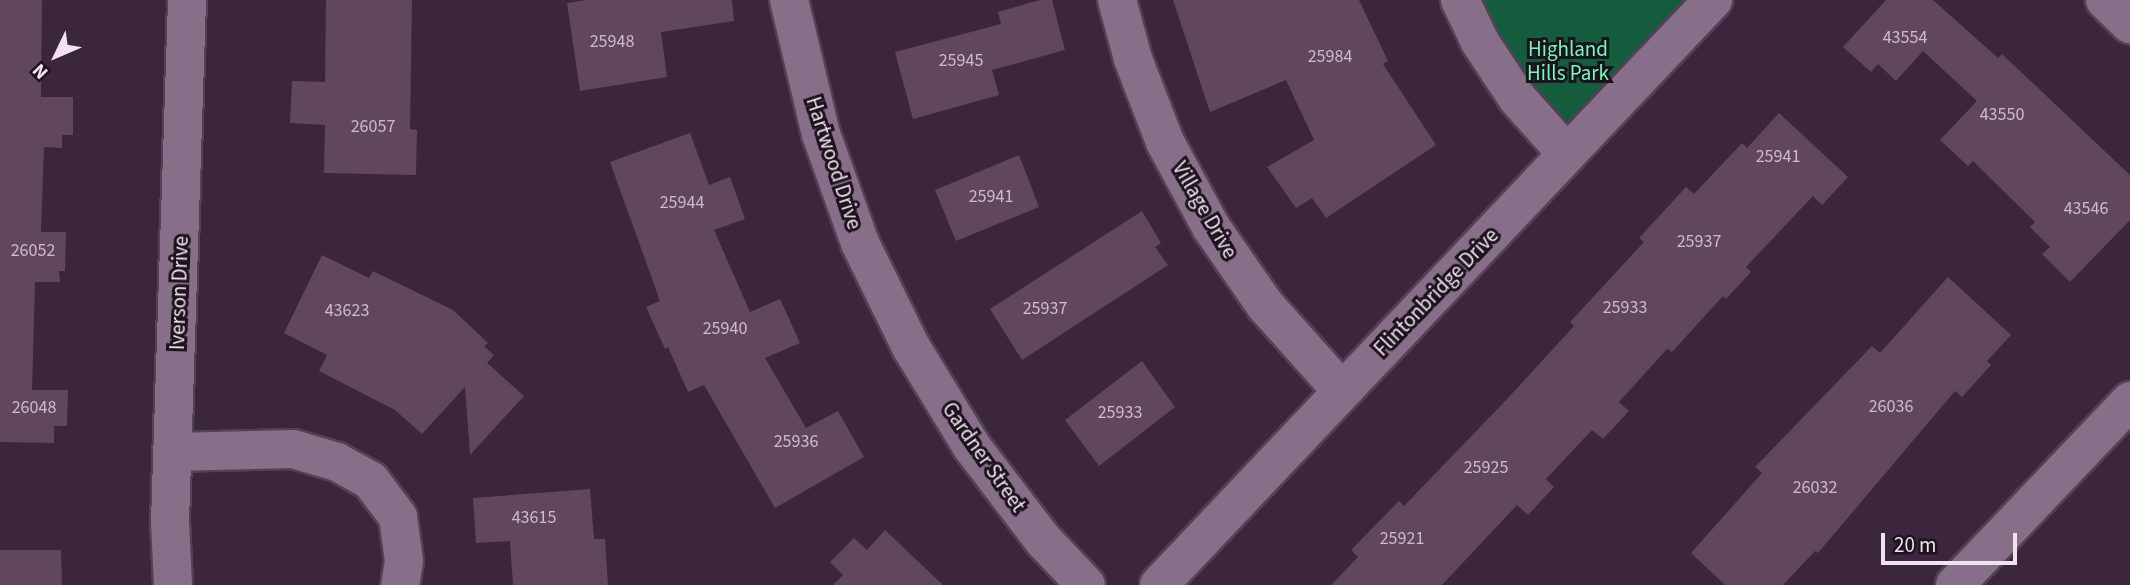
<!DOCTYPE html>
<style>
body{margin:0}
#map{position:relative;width:2130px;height:585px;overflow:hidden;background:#3b263d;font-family:"Source Sans 3",sans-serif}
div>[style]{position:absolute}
.green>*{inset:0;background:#135c3e}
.building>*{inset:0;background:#61475d}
.roads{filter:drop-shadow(2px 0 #534154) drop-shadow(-2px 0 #534154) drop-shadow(0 2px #534154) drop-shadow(0 -2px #534154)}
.minor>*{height:38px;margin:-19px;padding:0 19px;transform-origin:19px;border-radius:19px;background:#876f89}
span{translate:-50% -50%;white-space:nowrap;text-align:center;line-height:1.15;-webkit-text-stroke:6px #1d131d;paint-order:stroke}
.number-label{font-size:18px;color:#cbc}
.number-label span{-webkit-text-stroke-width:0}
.park-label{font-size:21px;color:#72fbbc}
.street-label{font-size:21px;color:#f0e2f1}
.north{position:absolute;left:21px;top:21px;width:70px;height:70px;-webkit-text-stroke:5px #1d131d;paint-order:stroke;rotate:226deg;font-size:19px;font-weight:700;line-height:28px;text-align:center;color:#f0e2f1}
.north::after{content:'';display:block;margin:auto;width:24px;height:32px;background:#f0e2f1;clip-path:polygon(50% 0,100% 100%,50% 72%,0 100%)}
.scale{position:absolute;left:1881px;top:533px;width:136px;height:32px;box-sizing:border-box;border:4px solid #f0e2f1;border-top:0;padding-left:9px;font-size:21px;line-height:24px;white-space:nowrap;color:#f0e2f1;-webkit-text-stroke:5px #1d131d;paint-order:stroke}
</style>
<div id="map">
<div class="green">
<i style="clip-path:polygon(1462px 0,1711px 0,1567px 152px)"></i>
</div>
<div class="building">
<i style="clip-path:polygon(0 0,42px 0,41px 97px,73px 97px,73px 135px,62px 135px,62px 148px,44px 147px,41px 232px,66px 232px,65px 271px,59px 271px,60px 282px,35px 282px,32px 390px,68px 390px,67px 426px,54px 426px,54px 443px,0 442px)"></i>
<i style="clip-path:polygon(326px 0,412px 0,410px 129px,417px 130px,416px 175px,324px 173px,325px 125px,290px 123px,292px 81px,325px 82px)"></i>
<i style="clip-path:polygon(587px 0,732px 0,734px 21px,661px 32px,667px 77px,580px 91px,567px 3px)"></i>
<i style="clip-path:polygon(1040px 0,1052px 0,1065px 50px,992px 70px,999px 95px,913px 119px,895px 52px,1001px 24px,998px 12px)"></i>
<i style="clip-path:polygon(1173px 0,1359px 0,1388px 61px,1383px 64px,1436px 145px,1326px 218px,1312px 198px,1296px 208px,1267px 167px,1314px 140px,1286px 80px,1210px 112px)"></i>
<i style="clip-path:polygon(1886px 0,1933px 0,1998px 58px,2002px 54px,2130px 175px,2130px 220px,2070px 282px,2042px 254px,2050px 247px,2030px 227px,2035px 222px,1973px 161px,1968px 166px,1940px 140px,1977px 101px,1923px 51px,1896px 81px,1878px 64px,1871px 72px,1843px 47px)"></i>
<i style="clip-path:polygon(1779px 113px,1848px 177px,1822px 205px,1813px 196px,1746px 267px,1751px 272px,1726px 299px,1723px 296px,1672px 352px,1667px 349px,1619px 402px,1629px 411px,1603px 439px,1592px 430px,1546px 479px,1554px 487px,1528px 515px,1517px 505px,1442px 585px,1331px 585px,1358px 557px,1351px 550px,1399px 501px,1404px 506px,1509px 397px,1574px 326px,1570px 322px,1644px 242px,1639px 238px,1686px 187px,1694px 194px,1742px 143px,1747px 148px)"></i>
<i style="clip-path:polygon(690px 133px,709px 185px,730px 177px,745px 219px,714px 230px,750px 312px,780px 299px,800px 343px,765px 358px,806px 428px,838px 411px,864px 457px,775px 508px,704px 385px,688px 392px,668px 347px,665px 349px,646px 307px,660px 301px,610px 162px)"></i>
<i style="clip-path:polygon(1019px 155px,1039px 207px,956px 241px,935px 190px)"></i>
<i style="clip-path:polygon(1142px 211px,1161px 243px,1155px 247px,1168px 265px,1022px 360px,990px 309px)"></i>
<i style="clip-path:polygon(322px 255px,369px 278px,373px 271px,453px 310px,488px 343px,484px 346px,494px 355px,487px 363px,524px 396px,470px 455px,465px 387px,422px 434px,395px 410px,319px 371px,327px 355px,284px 333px)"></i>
<i style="clip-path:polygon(1948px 277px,2011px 335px,1987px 361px,1991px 365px,1962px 397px,1955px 391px,1818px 553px,1815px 551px,1783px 585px,1725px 585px,1691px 553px,1762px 473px,1755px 467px,1872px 346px,1880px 353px)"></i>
<i style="clip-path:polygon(1142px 361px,1175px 407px,1099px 466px,1065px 420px)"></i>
<i style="clip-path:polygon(590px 489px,594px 539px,605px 539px,608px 585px,513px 585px,510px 541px,476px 543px,473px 498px)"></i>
<i style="clip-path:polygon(885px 530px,943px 585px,833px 585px,843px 575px,830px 562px,854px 538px,867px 550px)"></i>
<i style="clip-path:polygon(0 550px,61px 550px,62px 585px,0 585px)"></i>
</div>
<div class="roads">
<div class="minor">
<i style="left:789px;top:0;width:138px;rotate:76.6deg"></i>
<i style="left:821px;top:134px;width:116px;rotate:70.3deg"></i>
<i style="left:860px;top:243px;width:116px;rotate:63.9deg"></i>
<i style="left:911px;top:347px;width:117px;rotate:58.6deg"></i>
<i style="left:972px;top:447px;width:117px;rotate:52.6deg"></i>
<i style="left:1043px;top:540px;width:62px;rotate:46.3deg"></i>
<i style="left:1117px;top:0;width:61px;rotate:74.8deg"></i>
<i style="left:1133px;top:59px;width:89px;rotate:68.9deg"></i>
<i style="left:1165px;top:142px;width:97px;rotate:61.6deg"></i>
<i style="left:1211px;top:227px;width:95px;rotate:55.3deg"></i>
<i style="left:1265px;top:305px;width:115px;rotate:48.2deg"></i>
<i style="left:1460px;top:0;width:47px;rotate:64.5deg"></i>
<i style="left:1480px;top:42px;width:67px;rotate:56.5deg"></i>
<i style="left:1517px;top:98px;width:75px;rotate:48.2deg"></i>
<i style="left:2105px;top:0;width:35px;rotate:44deg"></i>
<i style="left:174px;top:452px;width:119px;rotate:-1.4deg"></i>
<i style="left:293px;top:449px;width:46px;rotate:16.5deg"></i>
<i style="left:337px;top:462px;width:39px;rotate:29deg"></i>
<i style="left:371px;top:481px;width:45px;rotate:53.1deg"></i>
<i style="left:398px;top:517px;width:44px;rotate:82.2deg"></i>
<i style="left:404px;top:561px;width:24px;rotate:99deg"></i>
<i style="left:173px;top:585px;width:63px;rotate:-92.7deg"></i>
<i style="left:170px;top:522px;width:522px;rotate:-88.13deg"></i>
<i style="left:1159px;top:585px;width:806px;rotate:-46.56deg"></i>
<i style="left:1955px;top:585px;width:254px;rotate:-46.4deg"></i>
</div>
</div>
<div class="number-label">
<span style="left:1905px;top:38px">43554</span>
<span style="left:612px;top:42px">25948</span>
<span style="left:1330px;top:57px">25984</span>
<span style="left:961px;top:61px">25945</span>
<span style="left:2002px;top:115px">43550</span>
<span style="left:373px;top:127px">26057</span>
<span style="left:1778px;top:157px">25941</span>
<span style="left:991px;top:197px">25941</span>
<span style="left:682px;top:203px">25944</span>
<span style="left:2086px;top:209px">43546</span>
<span style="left:1699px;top:242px">25937</span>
<span style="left:33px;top:251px">26052</span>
<span style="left:1625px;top:308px">25933</span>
<span style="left:1045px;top:309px">25937</span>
<span style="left:347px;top:311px">43623</span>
<span style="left:725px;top:329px">25940</span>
<span style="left:1891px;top:407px">26036</span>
<span style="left:34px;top:408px">26048</span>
<span style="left:1120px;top:413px">25933</span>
<span style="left:796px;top:442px">25936</span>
<span style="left:1486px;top:468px">25925</span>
<span style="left:1815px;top:488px">26032</span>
<span style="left:534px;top:518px">43615</span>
<span style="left:1402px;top:539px">25921</span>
</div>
<div class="park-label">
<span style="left:1568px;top:61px">Highland<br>Hills Park</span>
</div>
<div class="street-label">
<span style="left:834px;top:163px;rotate:72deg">Hartwood Drive</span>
<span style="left:1205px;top:210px;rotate:60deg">Village Drive</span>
<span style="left:1436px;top:292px;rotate:-46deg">Flintonbridge Drive</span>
<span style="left:179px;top:293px;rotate:-88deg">Iverson Drive</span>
<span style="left:984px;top:457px;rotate:55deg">Gardner Street</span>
</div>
<div class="north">N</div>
<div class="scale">20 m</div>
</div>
